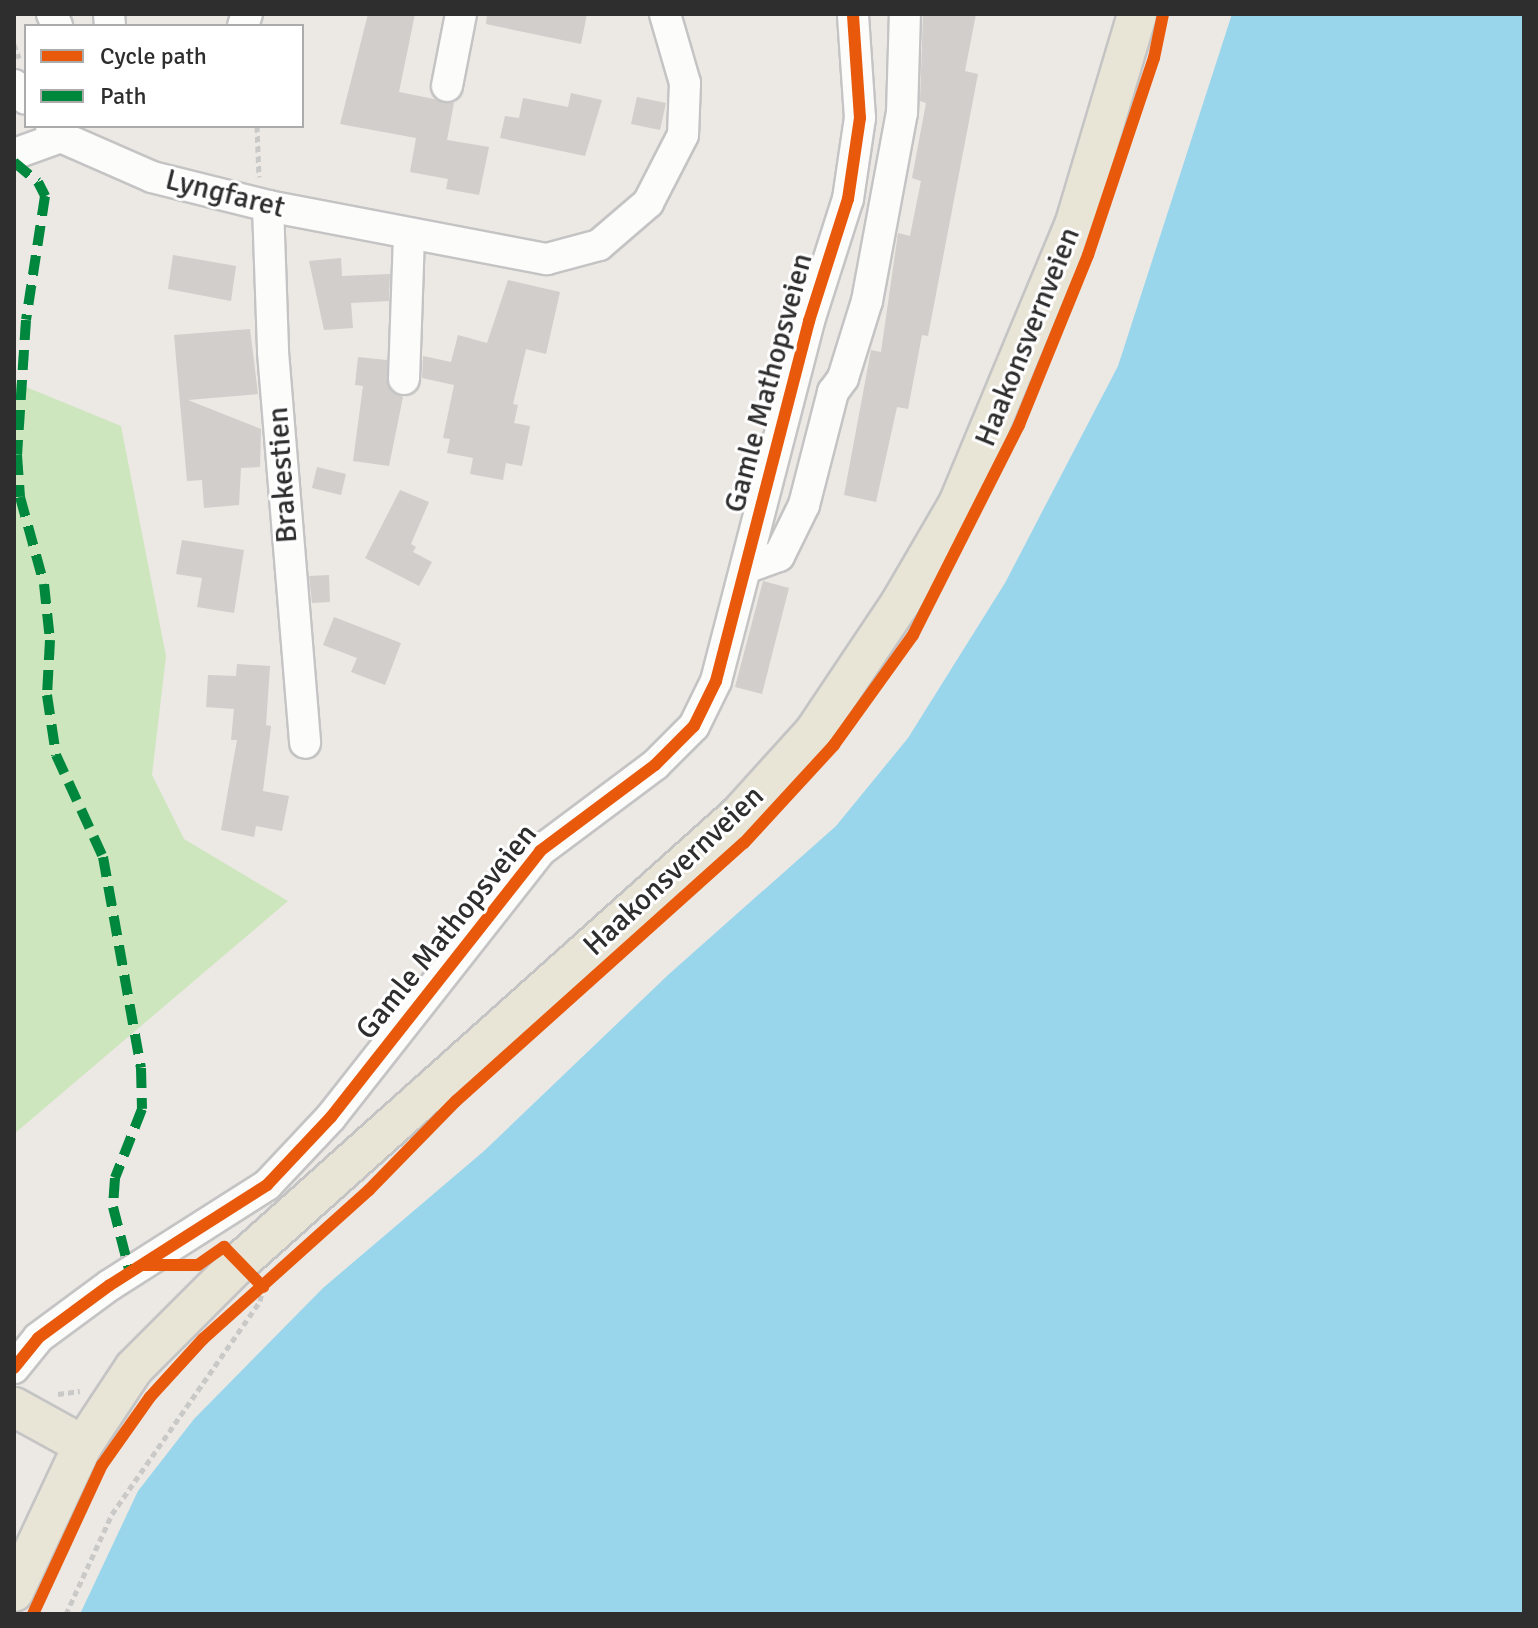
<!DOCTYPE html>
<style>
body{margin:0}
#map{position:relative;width:1538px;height:1628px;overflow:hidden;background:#ece8e4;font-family:Signika,sans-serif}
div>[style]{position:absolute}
.green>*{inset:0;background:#cee6be}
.water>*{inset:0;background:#99d6ec}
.building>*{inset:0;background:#d1cecb}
.path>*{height:5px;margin-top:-2.5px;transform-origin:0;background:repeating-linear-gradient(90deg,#c9c9c8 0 6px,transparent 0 10px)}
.roads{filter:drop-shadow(2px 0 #c5c4c5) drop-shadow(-2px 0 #c5c4c5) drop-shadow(0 2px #c5c4c5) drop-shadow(0 -2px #c5c4c5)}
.minor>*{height:30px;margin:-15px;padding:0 15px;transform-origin:15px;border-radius:15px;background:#fcfcfb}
.major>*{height:38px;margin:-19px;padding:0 19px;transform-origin:19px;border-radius:19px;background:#e8e4d6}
.quiet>*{height:10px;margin-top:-5px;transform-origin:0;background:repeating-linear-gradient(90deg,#00873e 0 20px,transparent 0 30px)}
.cycleway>*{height:12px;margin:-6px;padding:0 6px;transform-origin:6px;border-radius:6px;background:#e8590c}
span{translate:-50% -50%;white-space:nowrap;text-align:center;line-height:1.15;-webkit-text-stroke:6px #fff;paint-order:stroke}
.street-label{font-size:30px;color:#2e2e2e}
.frame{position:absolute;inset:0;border:16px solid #2e2e2e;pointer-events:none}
.legend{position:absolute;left:24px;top:24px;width:280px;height:104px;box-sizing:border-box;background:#fff;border:2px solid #ababab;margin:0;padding:10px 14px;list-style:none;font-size:24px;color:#2e2e2e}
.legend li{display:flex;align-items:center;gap:16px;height:40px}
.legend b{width:40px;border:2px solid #ababab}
</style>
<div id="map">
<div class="green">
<i style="clip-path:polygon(14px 382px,121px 426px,166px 656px,152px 775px,184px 839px,288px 901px,14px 1134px)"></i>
</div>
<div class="water">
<i style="clip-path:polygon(1232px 14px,1524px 14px,1524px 1614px,80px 1614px,138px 1491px,194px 1419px,323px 1288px,484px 1151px,668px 975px,836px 826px,908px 738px,1005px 583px,1118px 366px)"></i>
</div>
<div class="building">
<i style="clip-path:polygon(368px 14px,415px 14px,399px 92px,454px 103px,447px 140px,489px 147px,479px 195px,446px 189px,448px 179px,410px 172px,416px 138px,340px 124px)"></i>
<i style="clip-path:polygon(487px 14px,587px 14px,581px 44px,486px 24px)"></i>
<i style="clip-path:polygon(923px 14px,976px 14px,965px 71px,978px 74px,928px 336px,922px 335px,908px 409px,897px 407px,876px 502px,844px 495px,871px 350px,881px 352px,898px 233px,910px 236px,921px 181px,912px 178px,926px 103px,920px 101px)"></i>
<i style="clip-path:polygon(571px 93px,602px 100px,585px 156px,500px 138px,505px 116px,519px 118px,523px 98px,568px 107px)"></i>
<i style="clip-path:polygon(637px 97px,666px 103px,660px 130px,631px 124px)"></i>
<i style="clip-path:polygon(173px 255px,236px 266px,231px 301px,168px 289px)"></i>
<i style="clip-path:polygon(341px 258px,342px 276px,390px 274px,389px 301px,351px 303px,353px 328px,324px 330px,309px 261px)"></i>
<i style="clip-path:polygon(508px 280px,560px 292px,546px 354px,526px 349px,513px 404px,518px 405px,514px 423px,530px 426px,522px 466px,506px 463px,503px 480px,470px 474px,473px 458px,447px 453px,450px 439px,443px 438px,454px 385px,422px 378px,423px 356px,451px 362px,458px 335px,487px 343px)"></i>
<i style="clip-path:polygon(250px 329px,258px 394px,188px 400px,261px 429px,260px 467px,241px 468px,239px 505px,204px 508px,202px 480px,187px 481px,174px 335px)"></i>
<i style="clip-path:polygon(358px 357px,387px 360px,388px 387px,403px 397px,389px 466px,353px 461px,363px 386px,355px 385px)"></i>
<i style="clip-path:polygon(317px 467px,346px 474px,341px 495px,312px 488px)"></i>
<i style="clip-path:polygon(400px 490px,429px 502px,411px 544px,416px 547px,413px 552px,432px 562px,419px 586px,365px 558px)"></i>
<i style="clip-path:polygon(182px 540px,244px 550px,234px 613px,197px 607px,202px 578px,176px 574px)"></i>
<i style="clip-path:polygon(329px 575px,330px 602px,312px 603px,309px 576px)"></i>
<i style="clip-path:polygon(763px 581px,789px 588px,762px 694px,735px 687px)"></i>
<i style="clip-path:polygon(334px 617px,401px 643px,385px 685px,351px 672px,357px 658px,323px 645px)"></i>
<i style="clip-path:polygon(237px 664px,270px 666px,266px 725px,271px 726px,263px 791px,289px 796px,282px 831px,256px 826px,254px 837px,221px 830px,237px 740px,231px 740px,234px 709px,206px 707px,208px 675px,236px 676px)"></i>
</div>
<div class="path">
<i style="left:14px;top:44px;width:15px;rotate:70deg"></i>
<i style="left:257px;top:126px;width:51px;rotate:87.8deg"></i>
<i style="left:58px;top:1394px;width:22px;rotate:-8deg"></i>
<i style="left:66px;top:1614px;width:110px;rotate:-65.3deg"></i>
<i style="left:112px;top:1514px;width:259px;rotate:-55.2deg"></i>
<i style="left:260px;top:1301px;width:14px;rotate:-78deg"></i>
</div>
<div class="roads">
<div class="minor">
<i style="left:52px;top:14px;width:13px;rotate:67deg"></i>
<i style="left:109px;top:14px;width:12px;rotate:85deg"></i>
<i style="left:243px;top:26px;width:13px;rotate:-72deg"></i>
<i style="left:14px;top:85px;width:18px;rotate:49deg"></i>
<i style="left:447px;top:86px;width:73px;rotate:-79deg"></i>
<i style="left:51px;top:126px;width:15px;rotate:48deg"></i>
<i style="left:61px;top:137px;width:99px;rotate:23.7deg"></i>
<i style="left:152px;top:177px;width:120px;rotate:14deg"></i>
<i style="left:268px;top:206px;width:284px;rotate:10.8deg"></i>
<i style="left:547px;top:259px;width:54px;rotate:-15.1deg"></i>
<i style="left:599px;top:245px;width:65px;rotate:-40.6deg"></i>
<i style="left:648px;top:203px;width:76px;rotate:-62.8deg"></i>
<i style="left:683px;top:135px;width:52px;rotate:-87.8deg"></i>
<i style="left:685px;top:83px;width:72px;rotate:-106.2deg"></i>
<i style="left:14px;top:154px;width:50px;rotate:-19.9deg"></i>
<i style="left:268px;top:206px;width:146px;rotate:88deg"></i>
<i style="left:273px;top:352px;width:392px;rotate:85.3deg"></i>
<i style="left:404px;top:379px;width:145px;rotate:-88deg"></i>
<i style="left:746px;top:568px;width:35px;rotate:-20deg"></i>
<i style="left:779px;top:556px;width:57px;rotate:-63.9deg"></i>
<i style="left:804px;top:505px;width:117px;rotate:-75.6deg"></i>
<i style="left:833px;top:392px;width:17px;rotate:-54deg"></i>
<i style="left:843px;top:378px;width:81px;rotate:-72.7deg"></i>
<i style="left:867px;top:301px;width:191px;rotate:-79.5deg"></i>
<i style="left:902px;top:113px;width:99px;rotate:-88.3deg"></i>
<i style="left:14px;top:1368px;width:38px;rotate:-51deg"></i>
<i style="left:38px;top:1338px;width:89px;rotate:-36.4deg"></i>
<i style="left:110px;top:1285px;width:186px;rotate:-32.5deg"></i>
<i style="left:267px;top:1185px;width:93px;rotate:-46.7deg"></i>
<i style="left:331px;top:1117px;width:338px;rotate:-51.8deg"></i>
<i style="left:540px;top:851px;width:144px;rotate:-36.8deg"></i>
<i style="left:655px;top:765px;width:55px;rotate:-45deg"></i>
<i style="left:694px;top:726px;width:50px;rotate:-63.9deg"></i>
<i style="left:716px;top:681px;width:372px;rotate:-75.5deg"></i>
<i style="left:809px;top:321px;width:128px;rotate:-72.3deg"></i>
<i style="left:848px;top:199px;width:82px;rotate:-81.6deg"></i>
<i style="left:860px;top:118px;width:104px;rotate:-93.9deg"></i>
</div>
<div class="major">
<i style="left:14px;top:1407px;width:79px;rotate:28.8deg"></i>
<i style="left:14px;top:1592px;width:162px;rotate:-64.9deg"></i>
<i style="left:83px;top:1445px;width:92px;rotate:-56.5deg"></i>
<i style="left:134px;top:1368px;width:150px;rotate:-45deg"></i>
<i style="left:240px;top:1262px;width:671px;rotate:-41.86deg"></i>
<i style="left:740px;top:814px;width:110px;rotate:-47.9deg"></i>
<i style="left:814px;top:732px;width:156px;rotate:-56.2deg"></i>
<i style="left:901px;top:602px;width:113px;rotate:-59.8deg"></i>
<i style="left:958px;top:504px;width:301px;rotate:-67.4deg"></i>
<i style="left:1074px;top:226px;width:221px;rotate:-73.4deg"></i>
</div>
</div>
<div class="quiet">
<i style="left:14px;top:162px;width:31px;rotate:40deg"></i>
<i style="left:38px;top:182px;width:16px;rotate:63deg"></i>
<i style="left:45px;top:196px;width:125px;rotate:98.7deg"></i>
<i style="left:26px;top:320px;width:135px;rotate:93.8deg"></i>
<i style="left:17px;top:455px;width:42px;rotate:85.9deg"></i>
<i style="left:20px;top:497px;width:90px;rotate:74.6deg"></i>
<i style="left:44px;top:584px;width:56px;rotate:83.9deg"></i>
<i style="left:50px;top:640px;width:55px;rotate:93.1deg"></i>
<i style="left:47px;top:695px;width:61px;rotate:81.5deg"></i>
<i style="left:56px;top:755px;width:112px;rotate:65.3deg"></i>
<i style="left:103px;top:857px;width:214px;rotate:79.8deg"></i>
<i style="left:141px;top:1068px;width:41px;rotate:88.6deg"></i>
<i style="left:142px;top:1109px;width:74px;rotate:111.4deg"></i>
<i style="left:115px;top:1178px;width:29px;rotate:94deg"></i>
<i style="left:113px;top:1207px;width:68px;rotate:75.6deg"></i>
</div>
<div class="cycleway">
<i style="left:143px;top:1265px;width:55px"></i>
<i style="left:198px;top:1265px;width:32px;rotate:-35deg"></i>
<i style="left:224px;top:1247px;width:56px;rotate:45.7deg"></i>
<i style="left:14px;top:1368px;width:38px;rotate:-51deg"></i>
<i style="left:38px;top:1338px;width:89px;rotate:-36.4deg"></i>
<i style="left:110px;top:1285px;width:186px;rotate:-32.5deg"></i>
<i style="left:267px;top:1185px;width:93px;rotate:-46.7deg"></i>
<i style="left:331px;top:1117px;width:338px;rotate:-51.8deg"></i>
<i style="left:540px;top:851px;width:144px;rotate:-36.8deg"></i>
<i style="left:655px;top:765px;width:55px;rotate:-45deg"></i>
<i style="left:694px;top:726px;width:50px;rotate:-63.9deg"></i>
<i style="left:716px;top:681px;width:372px;rotate:-75.5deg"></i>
<i style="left:809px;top:321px;width:128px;rotate:-72.3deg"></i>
<i style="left:848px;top:199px;width:82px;rotate:-81.6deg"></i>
<i style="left:860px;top:118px;width:104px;rotate:-93.9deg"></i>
<i style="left:33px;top:1614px;width:164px;rotate:-65.2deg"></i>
<i style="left:102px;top:1465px;width:83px;rotate:-54.8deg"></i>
<i style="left:150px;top:1397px;width:79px;rotate:-47.6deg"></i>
<i style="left:203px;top:1339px;width:223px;rotate:-41.9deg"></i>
<i style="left:369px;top:1190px;width:124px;rotate:-45.7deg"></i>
<i style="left:456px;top:1101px;width:387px;rotate:-41.9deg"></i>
<i style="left:744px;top:843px;width:133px;rotate:-47.4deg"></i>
<i style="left:834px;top:745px;width:135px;rotate:-54.3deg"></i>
<i style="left:913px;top:635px;width:235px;rotate:-63.2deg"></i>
<i style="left:1019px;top:425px;width:183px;rotate:-67.9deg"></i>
<i style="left:1088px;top:255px;width:208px;rotate:-71.5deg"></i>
<i style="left:1154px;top:58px;width:45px;rotate:-78.4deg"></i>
</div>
<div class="street-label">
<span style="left:225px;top:194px;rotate:14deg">Lyngfaret</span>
<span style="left:1028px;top:337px;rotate:-68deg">Haakonsvernveien</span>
<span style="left:769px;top:383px;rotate:-75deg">Gamle Mathopsveien</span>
<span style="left:283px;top:475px;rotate:-94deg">Brakestien</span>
<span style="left:674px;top:871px;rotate:-43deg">Haakonsvernveien</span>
<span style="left:447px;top:932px;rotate:-51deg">Gamle Mathopsveien</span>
</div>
<div class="frame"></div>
<ul class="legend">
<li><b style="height:10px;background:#e8590c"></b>Cycle path</li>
<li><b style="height:10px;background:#00873e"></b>Path</li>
</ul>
</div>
